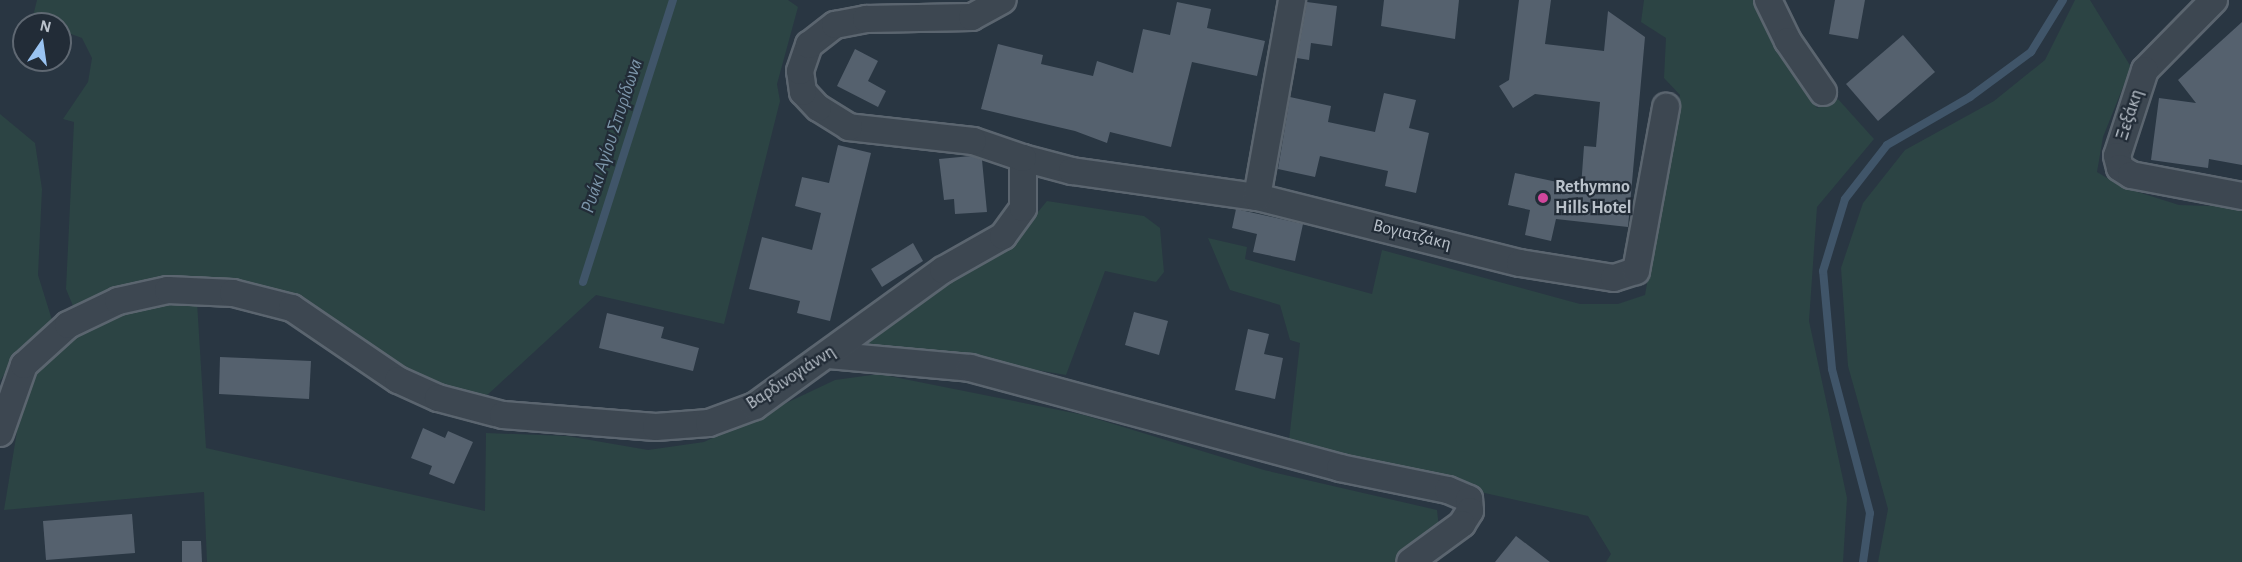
<!DOCTYPE html>
<meta charset="utf-8">
<style>
body{margin:0}
#map{position:relative;width:2242px;height:562px;overflow:hidden;background:#293642;font-family:"Alegreya Sans",sans-serif}
div>[style]{position:absolute}
.green>*{inset:0;background:#2c4444}
.stream>*{height:8px;margin:-4px;padding:0 4px;transform-origin:4px;border-radius:4px;background:#405569}
.building>*{inset:0;background:#55616e}
.roads{filter:drop-shadow(2px 0 #5b656f) drop-shadow(-2px 0 #5b656f) drop-shadow(0 2px #5b656f) drop-shadow(0 -2px #5b656f)}
.minor>*{height:26px;margin:-13px;padding:0 13px;transform-origin:13px;border-radius:13px;background:#3d4751}
.dots>*{width:16px;height:16px;translate:-50% -50%;box-sizing:border-box;border:3px solid #222c37;border-radius:50%}
span{translate:-50% -50%;white-space:nowrap;text-align:center;line-height:1.15;-webkit-text-stroke:4.5px #222c37;paint-order:stroke}
.street-label{font-size:18px;color:#bac2cb}
.poi-label{font-size:18px;color:#bac2cb;font-weight:700}
.left{translate:0 -50%;text-align:left}
.water-label{font-size:20px;color:#7d96ab;font-style:italic}
.north{position:absolute;left:12px;top:12px;width:60px;height:60px;box-sizing:border-box;background:#222c37;border:2px solid #5f6872;border-radius:50%;rotate:13deg;font-size:16px;font-weight:700;line-height:24px;text-align:center;color:#bac2cb}
.north::after{content:'';display:block;margin:auto;width:21px;height:27px;background:#99c3f1;clip-path:polygon(50% 0,100% 100%,50% 72%,0 100%)}
</style>
<div id="map">
<div class="green">
<i style="clip-path:polygon(37px 0,788px 0,798px 7px,777px 84px,780px 101px,724px 324px,596px 295px,484px 398px,405px 375px,234px 283px,76px 313px,66px 289px,74px 122px,63px 119px,88px 82px,92px 58px,82px 38px,60px 30px,60px 24px,32px 20px)"></i>
<i style="clip-path:polygon(1644px 0,1757px 0,1771px 37px,1817px 108px,1838px 99px,1874px 139px,1817px 207px,1809px 321px,1847px 498px,1843px 562px,1606px 562px,1611px 554px,1588px 516px,1288px 449px,1300px 343px,1290px 340px,1280px 305px,1230px 290px,1208px 238px,1247px 247px,1245px 259px,1372px 294px,1382px 250px,1580px 304px,1618px 304px,1645px 295px,1680px 95px,1664px 78px,1666px 38px,1641px 22px)"></i>
<i style="clip-path:polygon(2075px 0,2090px 0,2131px 67px,2103px 137px,2097px 172px,2122px 187px,2179px 205px,2242px 207px,2242px 562px,1878px 562px,1888px 509px,1848px 366px,1841px 268px,1863px 203px,1905px 150px,1994px 101px,2045px 60px)"></i>
<i style="clip-path:polygon(0 114px,35px 143px,42px 189px,38px 275px,52px 320px,18px 353px,0 381px)"></i>
<i style="clip-path:polygon(1047px 201px,1144px 216px,1160px 228px,1164px 272px,1156px 282px,1105px 271px,1066px 375px,897px 346px,859px 345px,906px 308px,1018px 236px)"></i>
<i style="clip-path:polygon(197px 302px,206px 448px,485px 511px,486px 433px,567px 436px,648px 450px,704px 442px,835px 380px,879px 374px,1084px 415px,1264px 470px,1437px 510px,1439px 528px,1395px 562px,207px 562px,204px 492px,4px 510px,24px 389px,52px 352px,126px 307px)"></i>
</div>
<div class="stream">
<i style="left:583px;top:282px;width:296px;rotate:-72.3deg"></i>
<i style="left:1863px;top:562px;width:49px;rotate:-81.9deg"></i>
<i style="left:1870px;top:513px;width:149px;rotate:-104.8deg"></i>
<i style="left:1832px;top:369px;width:98px;rotate:-95.2deg"></i>
<i style="left:1823px;top:271px;width:75px;rotate:-73deg"></i>
<i style="left:1845px;top:199px;width:68px;rotate:-52.1deg"></i>
<i style="left:1887px;top:145px;width:96px;rotate:-30deg"></i>
<i style="left:1970px;top:97px;width:76px;rotate:-36.4deg"></i>
<i style="left:2031px;top:52px;width:61px;rotate:-58.4deg"></i>
</div>
<div class="building">
<i style="clip-path:polygon(1384px 0,1459px 0,1455px 39px,1381px 26px)"></i>
<i style="clip-path:polygon(1519px 0,1551px 0,1545px 44px,1604px 51px,1608px 11px,1645px 37px,1628px 227px,1556px 219px,1551px 241px,1525px 235px,1530px 210px,1508px 205px,1515px 173px,1581px 187px,1584px 146px,1596px 147px,1600px 102px,1535px 94px,1513px 108px,1499px 86px,1509px 80px)"></i>
<i style="clip-path:polygon(1835px 0,1865px 0,1858px 39px,1829px 34px)"></i>
<i style="clip-path:polygon(1177px 2px,1211px 9px,1207px 28px,1265px 41px,1257px 76px,1192px 62px,1171px 147px,1110px 132px,1107px 143px,1075px 131px,981px 109px,998px 44px,1043px 55px,1041px 64px,1093px 76px,1097px 61px,1133px 73px,1143px 29px,1170px 35px)"></i>
<i style="clip-path:polygon(1307px 2px,1337px 6px,1332px 46px,1311px 43px,1309px 60px,1297px 58px)"></i>
<i style="clip-path:polygon(2242px 22px,2242px 165px,2209px 159px,2208px 168px,2151px 160px,2159px 98px,2196px 103px,2178px 80px)"></i>
<i style="clip-path:polygon(1903px 35px,1935px 72px,1878px 121px,1846px 84px)"></i>
<i style="clip-path:polygon(855px 49px,878px 61px,868px 81px,886px 91px,878px 107px,837px 86px)"></i>
<i style="clip-path:polygon(1384px 93px,1416px 100px,1409px 128px,1429px 133px,1416px 193px,1385px 186px,1388px 171px,1320px 156px,1315px 177px,1278px 169px,1290px 97px,1331px 106px,1328px 122px,1375px 132px)"></i>
<i style="clip-path:polygon(838px 145px,871px 153px,830px 321px,797px 313px,800px 301px,749px 289px,762px 237px,812px 250px,821px 213px,795px 206px,802px 177px,829px 183px)"></i>
<i style="clip-path:polygon(971px 156px,982px 160px,987px 212px,955px 214px,954px 199px,944px 200px,939px 159px)"></i>
<i style="clip-path:polygon(1236px 209px,1303px 224px,1295px 261px,1253px 252px,1257px 234px,1232px 228px)"></i>
<i style="clip-path:polygon(913px 243px,923px 261px,882px 287px,871px 269px)"></i>
<i style="clip-path:polygon(1134px 312px,1168px 321px,1159px 355px,1125px 345px)"></i>
<i style="clip-path:polygon(607px 313px,664px 327px,661px 338px,699px 348px,693px 371px,599px 348px)"></i>
<i style="clip-path:polygon(1248px 329px,1269px 334px,1264px 354px,1283px 358px,1275px 399px,1235px 390px)"></i>
<i style="clip-path:polygon(220px 357px,311px 361px,309px 399px,219px 394px)"></i>
<i style="clip-path:polygon(423px 428px,445px 438px,448px 431px,473px 442px,454px 484px,429px 474px,432px 466px,411px 458px)"></i>
<i style="clip-path:polygon(132px 514px,135px 553px,46px 560px,43px 521px)"></i>
<i style="clip-path:polygon(1516px 536px,1550px 562px,1495px 562px)"></i>
<i style="clip-path:polygon(182px 541px,201px 541px,202px 562px,182px 562px)"></i>
</div>
<div class="roads">
<div class="minor">
<i style="left:1768px;top:0;width:46px;rotate:64deg"></i>
<i style="left:1788px;top:41px;width:62px;rotate:55.5deg"></i>
<i style="left:2214px;top:0;width:98px;rotate:134.6deg"></i>
<i style="left:2145px;top:70px;width:90px;rotate:108deg"></i>
<i style="left:2117px;top:156px;width:12px;rotate:76deg"></i>
<i style="left:2120px;top:168px;width:13px;rotate:32deg"></i>
<i style="left:2131px;top:175px;width:113px;rotate:10.7deg"></i>
<i style="left:1023px;top:158px;width:51px;rotate:14.9deg"></i>
<i style="left:1072px;top:171px;width:187px;rotate:8deg"></i>
<i style="left:1257px;top:197px;width:271px;rotate:14.1deg"></i>
<i style="left:1520px;top:263px;width:95px;rotate:9.1deg"></i>
<i style="left:1614px;top:278px;width:23px;rotate:-18deg"></i>
<i style="left:1636px;top:271px;width:167px;rotate:-79.6deg"></i>
<i style="left:1257px;top:197px;width:200px;rotate:-79.9deg"></i>
<i style="left:828px;top:355px;width:143px;rotate:5.2deg"></i>
<i style="left:970px;top:368px;width:383px;rotate:15.1deg"></i>
<i style="left:1340px;top:468px;width:110px;rotate:11.5deg"></i>
<i style="left:1448px;top:490px;width:23px;rotate:23deg"></i>
<i style="left:1469px;top:499px;width:12px;rotate:85deg"></i>
<i style="left:1470px;top:511px;width:15px;rotate:122deg"></i>
<i style="left:1462px;top:524px;width:64px;rotate:143.8deg"></i>
<i style="left:0;top:433px;width:72px;rotate:-70.6deg"></i>
<i style="left:24px;top:365px;width:59px;rotate:-42.3deg"></i>
<i style="left:68px;top:325px;width:55px;rotate:-25.6deg"></i>
<i style="left:118px;top:301px;width:51px;rotate:-12.4deg"></i>
<i style="left:168px;top:290px;width:65px;rotate:2.6deg"></i>
<i style="left:233px;top:293px;width:61px;rotate:14.3deg"></i>
<i style="left:292px;top:308px;width:128px;rotate:34.2deg"></i>
<i style="left:398px;top:380px;width:44px;rotate:24.2deg"></i>
<i style="left:438px;top:398px;width:67px;rotate:14.7deg"></i>
<i style="left:503px;top:415px;width:153px;rotate:4.5deg"></i>
<i style="left:656px;top:427px;width:53px;rotate:-4.3deg"></i>
<i style="left:709px;top:423px;width:49px;rotate:-20.3deg"></i>
<i style="left:755px;top:406px;width:232px;rotate:-35.9deg"></i>
<i style="left:943px;top:270px;width:69px;rotate:-29.5deg"></i>
<i style="left:1003px;top:236px;width:34px;rotate:-54deg"></i>
<i style="left:1023px;top:208px;width:50px;rotate:-90deg"></i>
<i style="left:1023px;top:158px;width:53px;rotate:-161.2deg"></i>
<i style="left:973px;top:141px;width:125px;rotate:-173.6deg"></i>
<i style="left:849px;top:127px;width:36px;rotate:-148deg"></i>
<i style="left:818px;top:108px;width:22px;rotate:-133deg"></i>
<i style="left:803px;top:92px;width:21px;rotate:-98deg"></i>
<i style="left:800px;top:71px;width:28px;rotate:-71deg"></i>
<i style="left:809px;top:45px;width:33px;rotate:-38deg"></i>
<i style="left:835px;top:25px;width:32px;rotate:-11deg"></i>
<i style="left:866px;top:19px;width:106px;rotate:-1.1deg"></i>
<i style="left:972px;top:17px;width:35px;rotate:-29deg"></i>
</div>
</div>
<div class="dots">
<i style="left:1543px;top:198px;background:#d1479c"></i>
</div>
<div class="street-label">
<span style="left:2130px;top:115px;rotate:-72deg">Ξεξάκη</span>
<span style="left:1412px;top:235px;rotate:14deg">Βογιατζάκη</span>
<span style="left:791px;top:378px;rotate:-33deg">Βαρδινογιάννη</span>
</div>
<div class="poi-label">
<span class="left" style="left:1555px;top:198px">Rethymno<br>Hills Hotel</span>
</div>
<div class="water-label">
<span style="left:612px;top:136px;rotate:-72deg">Ρυάκι Αγίου Σπυρίδωνα</span>
</div>
<div class="north">N</div>
</div>
